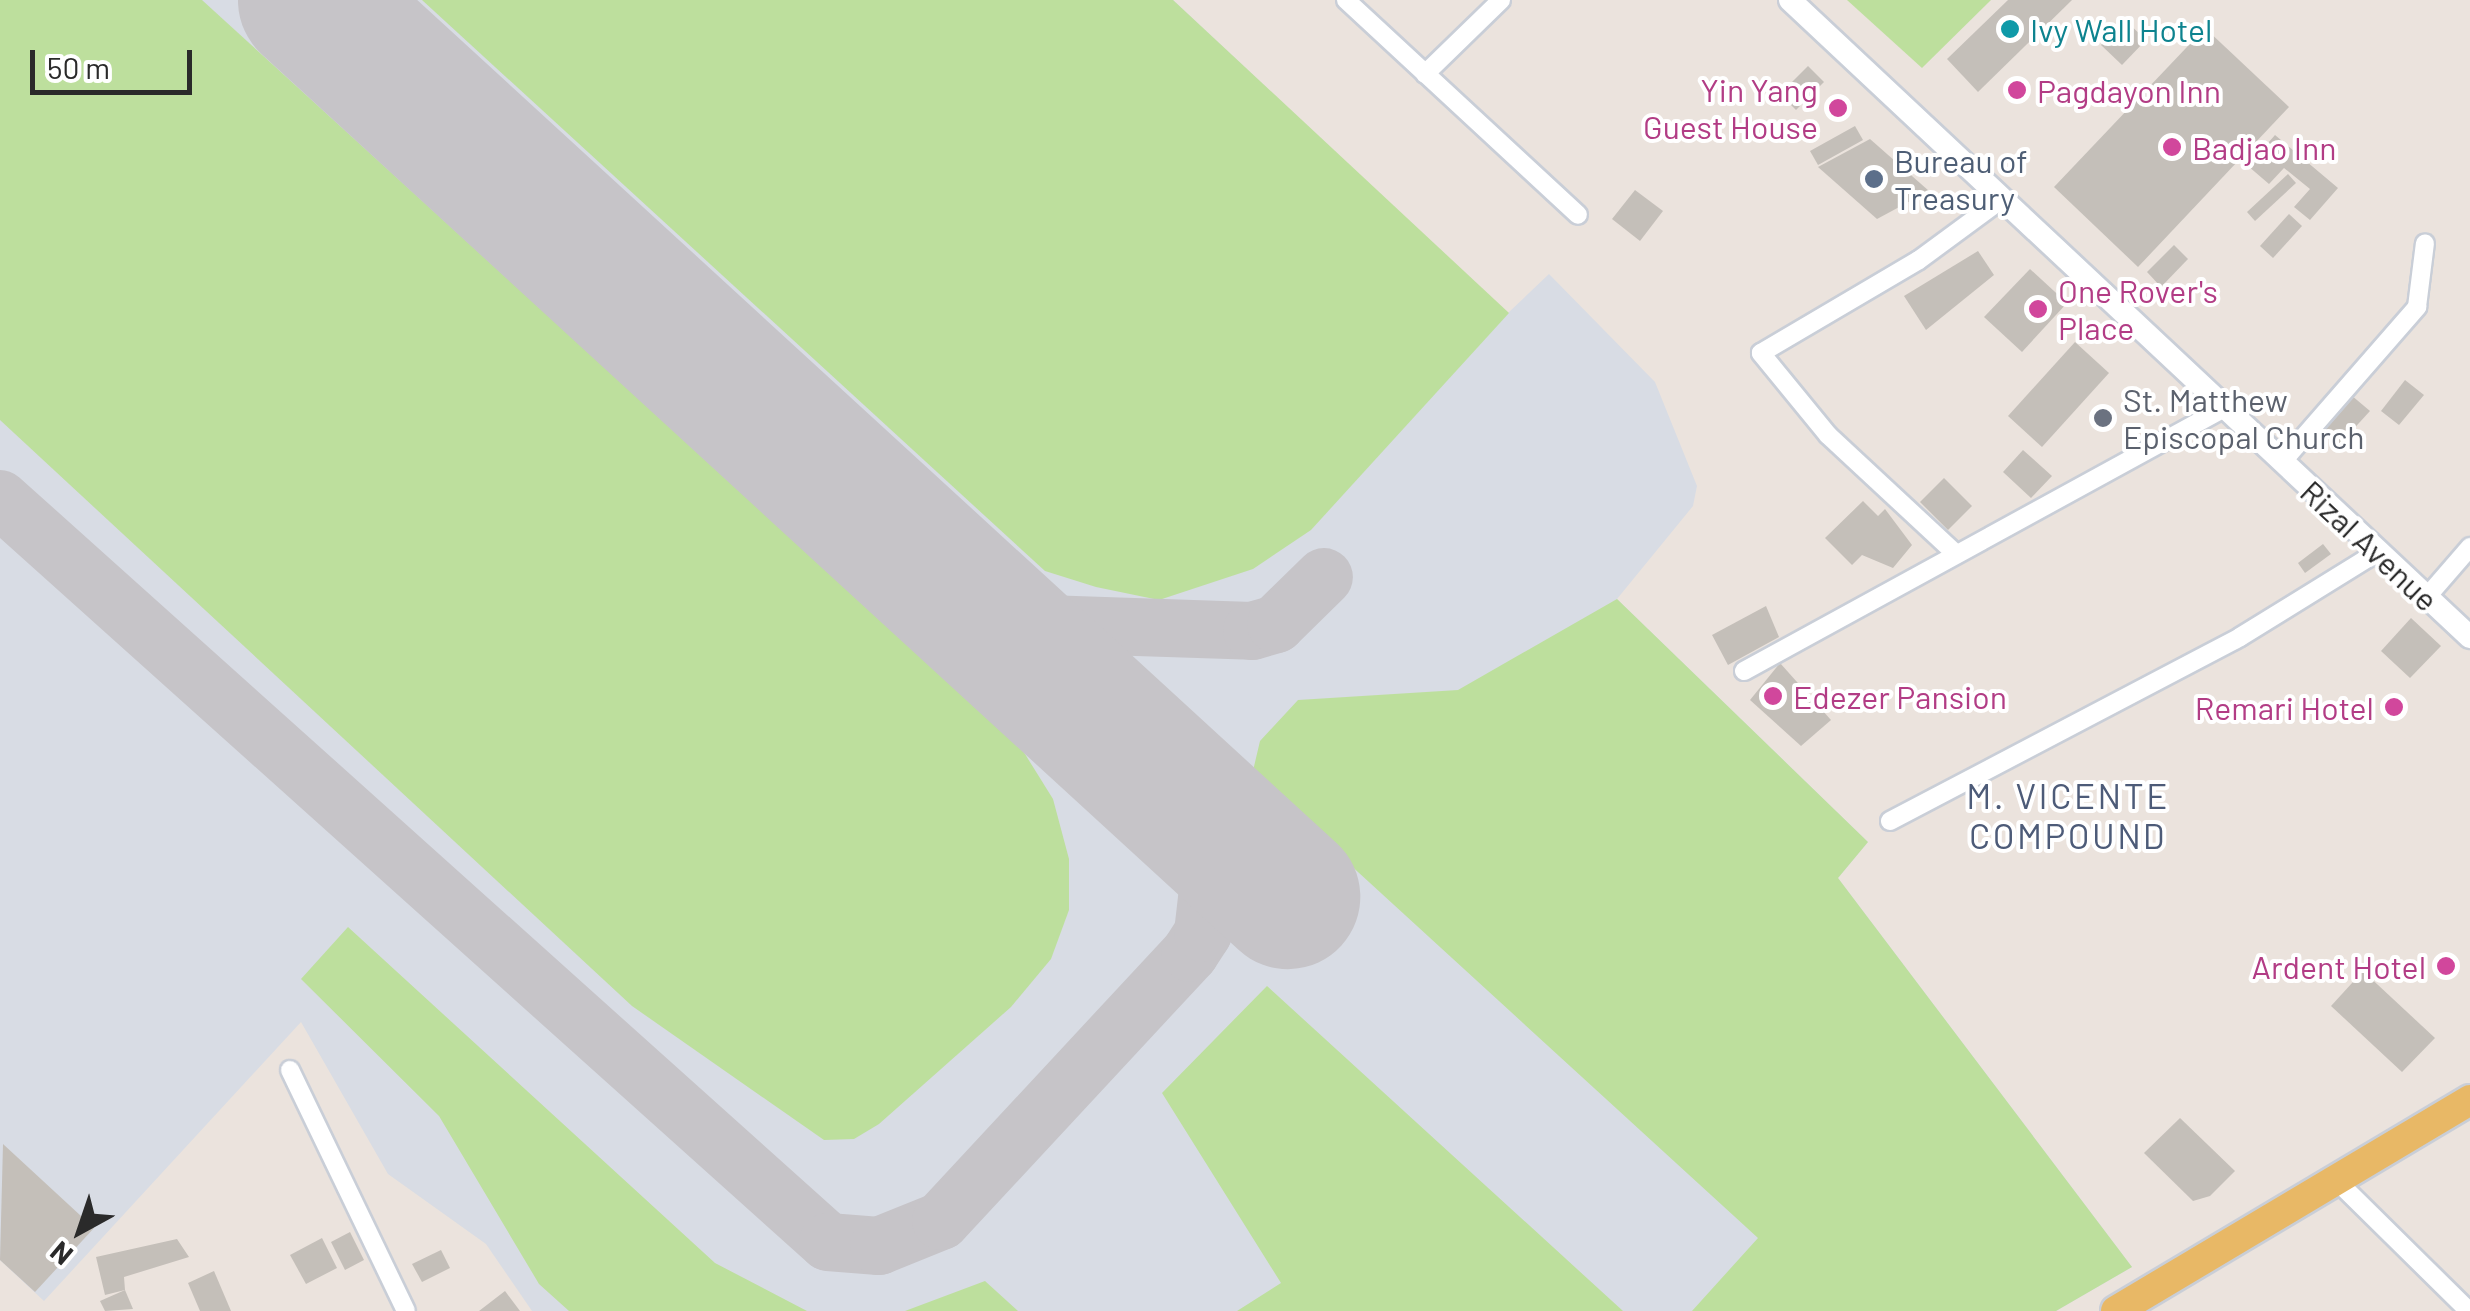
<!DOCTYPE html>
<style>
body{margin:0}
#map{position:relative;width:2470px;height:1311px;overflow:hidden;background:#ebe3dd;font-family:Barlow,sans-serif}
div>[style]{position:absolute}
.airport>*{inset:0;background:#d8dce4}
.green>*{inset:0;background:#bddf9d}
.taxiway>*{height:58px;margin:-29px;padding:0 29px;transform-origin:29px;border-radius:29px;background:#c6c4c8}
.runway>*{height:145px;margin:-72.5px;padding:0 72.5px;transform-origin:72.5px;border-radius:72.5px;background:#c6c4c8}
.building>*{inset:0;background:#c4bfb9}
.roads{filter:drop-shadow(2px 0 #c9ced7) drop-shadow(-2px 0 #c9ced7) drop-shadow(0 2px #c9ced7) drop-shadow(0 -2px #c9ced7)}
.minor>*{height:18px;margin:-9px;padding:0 9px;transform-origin:9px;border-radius:9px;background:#fff}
.tertiary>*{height:22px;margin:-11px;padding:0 11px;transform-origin:11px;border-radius:11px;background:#fff}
.primary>*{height:30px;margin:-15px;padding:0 15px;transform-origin:15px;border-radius:15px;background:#e8b866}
.dots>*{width:28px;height:28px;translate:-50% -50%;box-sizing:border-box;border:5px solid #fff;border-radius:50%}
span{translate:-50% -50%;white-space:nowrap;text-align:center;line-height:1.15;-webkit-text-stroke:8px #fff;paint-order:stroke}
.culture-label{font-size:32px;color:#0d838f}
.left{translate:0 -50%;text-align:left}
.hotel-label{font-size:32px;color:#b23c85}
.right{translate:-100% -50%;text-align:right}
.service-label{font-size:32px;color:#4e5e75}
.worship-label{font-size:32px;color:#5b616d}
.street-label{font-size:32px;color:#2a2a2a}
.neighbourhood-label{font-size:35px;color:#4d5b78;letter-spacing:2.5px}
.north{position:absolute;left:30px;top:1181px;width:100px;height:100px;-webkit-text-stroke:8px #fff;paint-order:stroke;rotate:220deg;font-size:28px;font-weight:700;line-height:40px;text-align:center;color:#2a2a2a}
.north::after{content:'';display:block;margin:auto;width:35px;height:45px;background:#2a2a2a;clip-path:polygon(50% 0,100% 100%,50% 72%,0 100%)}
.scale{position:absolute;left:30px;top:50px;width:162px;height:45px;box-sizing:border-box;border:5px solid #2a2a2a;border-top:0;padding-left:12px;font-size:30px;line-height:35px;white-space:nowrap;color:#2a2a2a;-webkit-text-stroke:8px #fff;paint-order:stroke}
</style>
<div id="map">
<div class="airport">
<i style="clip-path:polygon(0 0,1173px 0,1508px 313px,1549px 274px,1655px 382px,1697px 486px,1693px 506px,1617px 599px,1868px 842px,1838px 878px,2132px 1267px,2056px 1311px,532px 1311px,486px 1244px,388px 1174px,301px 1022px,44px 1301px,0 1260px)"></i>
</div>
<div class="green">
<i style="clip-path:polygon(0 0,202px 0,1020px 746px,1053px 799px,1069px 859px,1069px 910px,1051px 959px,1011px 1007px,879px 1124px,854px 1139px,824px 1140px,632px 1006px,0 420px)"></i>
<i style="clip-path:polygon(422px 0,1173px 0,1509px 313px,1311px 530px,1253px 569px,1159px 600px,1096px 587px,1045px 571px)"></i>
<i style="clip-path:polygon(1847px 0,1991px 0,1922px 68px)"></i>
<i style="clip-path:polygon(1617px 599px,1868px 842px,1838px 878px,2132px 1267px,2056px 1311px,1692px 1311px,1758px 1238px,1252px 775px,1260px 741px,1298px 700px,1458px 690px)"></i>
<i style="clip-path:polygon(348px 927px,715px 1263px,807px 1311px,569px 1311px,539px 1284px,439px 1116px,301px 979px)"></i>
<i style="clip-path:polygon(1267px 986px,1623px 1311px,1237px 1311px,1281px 1283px,1162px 1093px)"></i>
<i style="clip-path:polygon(985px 1281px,1018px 1311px,905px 1311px)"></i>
</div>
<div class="taxiway">
<i style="left:0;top:499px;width:1112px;rotate:41.9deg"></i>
<i style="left:828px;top:1242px;width:51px;rotate:4.5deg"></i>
<i style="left:879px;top:1246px;width:67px;rotate:-22deg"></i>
<i style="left:941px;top:1221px;width:366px;rotate:-47.1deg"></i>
<i style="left:1190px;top:953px;width:24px;rotate:-57deg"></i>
<i style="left:1203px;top:933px;width:69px;rotate:-83.4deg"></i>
<i style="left:1211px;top:864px;width:82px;rotate:-117.5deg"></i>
<i style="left:971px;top:606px;width:76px;rotate:13.7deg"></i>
<i style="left:1045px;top:624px;width:207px;rotate:1.9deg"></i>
<i style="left:1252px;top:631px;width:25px;rotate:-16deg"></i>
<i style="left:1276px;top:624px;width:67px;rotate:-44.4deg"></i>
</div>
<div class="runway">
<i style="left:310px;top:0;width:1326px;rotate:42.52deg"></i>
</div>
<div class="building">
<i style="clip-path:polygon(2008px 0,2072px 0,1978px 92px,1947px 59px)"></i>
<i style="clip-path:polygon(2125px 20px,2146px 40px,2122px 65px,2101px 45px)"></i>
<i style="clip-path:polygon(2205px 28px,2289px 107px,2138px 267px,2054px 187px)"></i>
<i style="clip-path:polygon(1808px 66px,1824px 82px,1796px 110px,1780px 94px)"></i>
<i style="clip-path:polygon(1855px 126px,1863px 140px,1818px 165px,1810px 151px)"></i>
<i style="clip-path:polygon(2275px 135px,2338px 188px,2310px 220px,2294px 207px,2310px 189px,2284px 168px,2269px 184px,2248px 166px)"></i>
<i style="clip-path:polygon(1870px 139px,1929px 191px,1877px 219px,1818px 167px)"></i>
<i style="clip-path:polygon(2288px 174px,2296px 183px,2255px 221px,2247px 212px)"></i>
<i style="clip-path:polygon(1635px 190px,1663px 211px,1640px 241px,1612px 219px)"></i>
<i style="clip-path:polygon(2289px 214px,2302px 226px,2273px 258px,2260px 246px)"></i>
<i style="clip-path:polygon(2174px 245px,2188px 259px,2161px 287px,2147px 272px)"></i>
<i style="clip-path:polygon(1978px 251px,1994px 275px,1926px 330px,1904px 296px)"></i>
<i style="clip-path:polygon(2030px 269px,2067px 303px,2022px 352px,1984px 317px)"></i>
<i style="clip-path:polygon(2075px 342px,2109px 373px,2042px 447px,2008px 416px)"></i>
<i style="clip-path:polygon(2405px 380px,2424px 395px,2399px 425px,2381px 411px)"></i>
<i style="clip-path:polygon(2351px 395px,2370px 411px,2338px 446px,2320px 429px)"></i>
<i style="clip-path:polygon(2023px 450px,2052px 476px,2031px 498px,2003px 472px)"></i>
<i style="clip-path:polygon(1944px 478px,1972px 506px,1948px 530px,1920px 502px)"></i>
<i style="clip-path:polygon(1863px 501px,1878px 516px,1885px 509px,1912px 545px,1893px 568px,1862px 555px,1852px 565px,1825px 538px)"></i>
<i style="clip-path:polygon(2323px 544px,2331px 554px,2305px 573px,2298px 563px)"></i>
<i style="clip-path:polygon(1766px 606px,1779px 637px,1728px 665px,1712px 635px)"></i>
<i style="clip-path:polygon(2411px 618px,2441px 646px,2410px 678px,2381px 651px)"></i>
<i style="clip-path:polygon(1780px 663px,1831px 720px,1801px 746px,1750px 700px)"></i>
<i style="clip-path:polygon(2363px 971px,2435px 1038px,2402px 1072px,2331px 1006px)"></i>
<i style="clip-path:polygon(2180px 1118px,2235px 1171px,2210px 1196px,2193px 1201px,2144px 1153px)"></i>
<i style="clip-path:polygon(3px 1144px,94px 1228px,35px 1292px,0 1260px)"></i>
<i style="clip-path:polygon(350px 1232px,364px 1260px,345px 1270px,331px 1242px)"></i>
<i style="clip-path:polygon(322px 1238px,337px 1268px,306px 1284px,290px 1255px)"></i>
<i style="clip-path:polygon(177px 1239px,189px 1257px,124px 1277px,125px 1290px,105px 1295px,96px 1257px)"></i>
<i style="clip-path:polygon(441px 1250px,450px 1268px,422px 1282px,412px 1264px)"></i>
<i style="clip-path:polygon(214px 1271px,231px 1311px,200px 1311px,188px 1283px)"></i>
<i style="clip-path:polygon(125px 1290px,133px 1309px,105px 1311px,100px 1301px)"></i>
<i style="clip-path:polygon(505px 1291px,520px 1311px,479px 1311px)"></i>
</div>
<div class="roads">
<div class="minor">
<i style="left:1346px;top:0;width:316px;rotate:42.8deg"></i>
<i style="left:1425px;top:74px;width:106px;rotate:-44.2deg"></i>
<i style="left:2282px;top:462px;width:206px;rotate:-48.9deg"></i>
<i style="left:2417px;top:307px;width:64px;rotate:-82.9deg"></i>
<i style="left:1955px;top:553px;width:173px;rotate:-137.1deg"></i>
<i style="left:1828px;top:435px;width:106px;rotate:-129.3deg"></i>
<i style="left:1761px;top:353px;width:183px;rotate:-30.5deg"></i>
<i style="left:1919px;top:260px;width:104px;rotate:-36.4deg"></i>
<i style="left:2425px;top:599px;width:69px;rotate:-49.1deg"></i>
<i style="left:1744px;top:671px;width:550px;rotate:-28.71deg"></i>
<i style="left:1890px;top:821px;width:395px;rotate:-27.7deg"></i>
<i style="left:2240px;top:637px;width:160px;rotate:-31.7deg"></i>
<i style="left:290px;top:1070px;width:267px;rotate:64.3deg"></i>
<i style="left:2337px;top:1181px;width:185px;rotate:44.6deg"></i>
</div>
<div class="tertiary">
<i style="left:1790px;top:0;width:932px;rotate:43.13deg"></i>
</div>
<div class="primary">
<i style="left:2116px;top:1311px;width:412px;rotate:-30.8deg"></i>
</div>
</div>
<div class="dots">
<i style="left:2010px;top:29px;background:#0f9aa8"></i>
<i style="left:2017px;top:90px;background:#d1479c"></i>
<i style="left:1838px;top:108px;background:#d1479c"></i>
<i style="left:2172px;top:147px;background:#d1479c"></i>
<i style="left:1874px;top:179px;background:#5c6f8a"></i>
<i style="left:2038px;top:309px;background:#d1479c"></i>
<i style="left:2103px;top:418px;background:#6b7280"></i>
<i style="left:1773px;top:696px;background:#d1479c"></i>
<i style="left:2394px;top:707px;background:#d1479c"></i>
<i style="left:2446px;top:966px;background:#d1479c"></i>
</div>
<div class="culture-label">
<span class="left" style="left:2030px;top:29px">Ivy Wall Hotel</span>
</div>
<div class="hotel-label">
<span class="right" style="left:1818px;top:108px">Yin Yang<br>Guest House</span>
<span class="left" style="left:2037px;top:90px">Pagdayon Inn</span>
<span class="left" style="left:2192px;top:147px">Badjao Inn</span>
<span class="left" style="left:2058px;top:309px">One Rover's<br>Place</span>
<span class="left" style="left:1793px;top:696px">Edezer Pansion</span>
<span class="right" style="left:2374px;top:707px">Remari Hotel</span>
<span class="right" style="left:2426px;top:966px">Ardent Hotel</span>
</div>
<div class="service-label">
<span class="left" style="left:1894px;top:179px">Bureau of<br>Treasury</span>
</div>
<div class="worship-label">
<span class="left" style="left:2123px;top:418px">St. Matthew<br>Episcopal Church</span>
</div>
<div class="street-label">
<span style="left:2370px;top:545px;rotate:43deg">Rizal Avenue</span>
</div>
<div class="neighbourhood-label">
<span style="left:2068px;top:815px">M. VICENTE<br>COMPOUND</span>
</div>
<div class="north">N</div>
<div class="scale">50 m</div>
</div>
